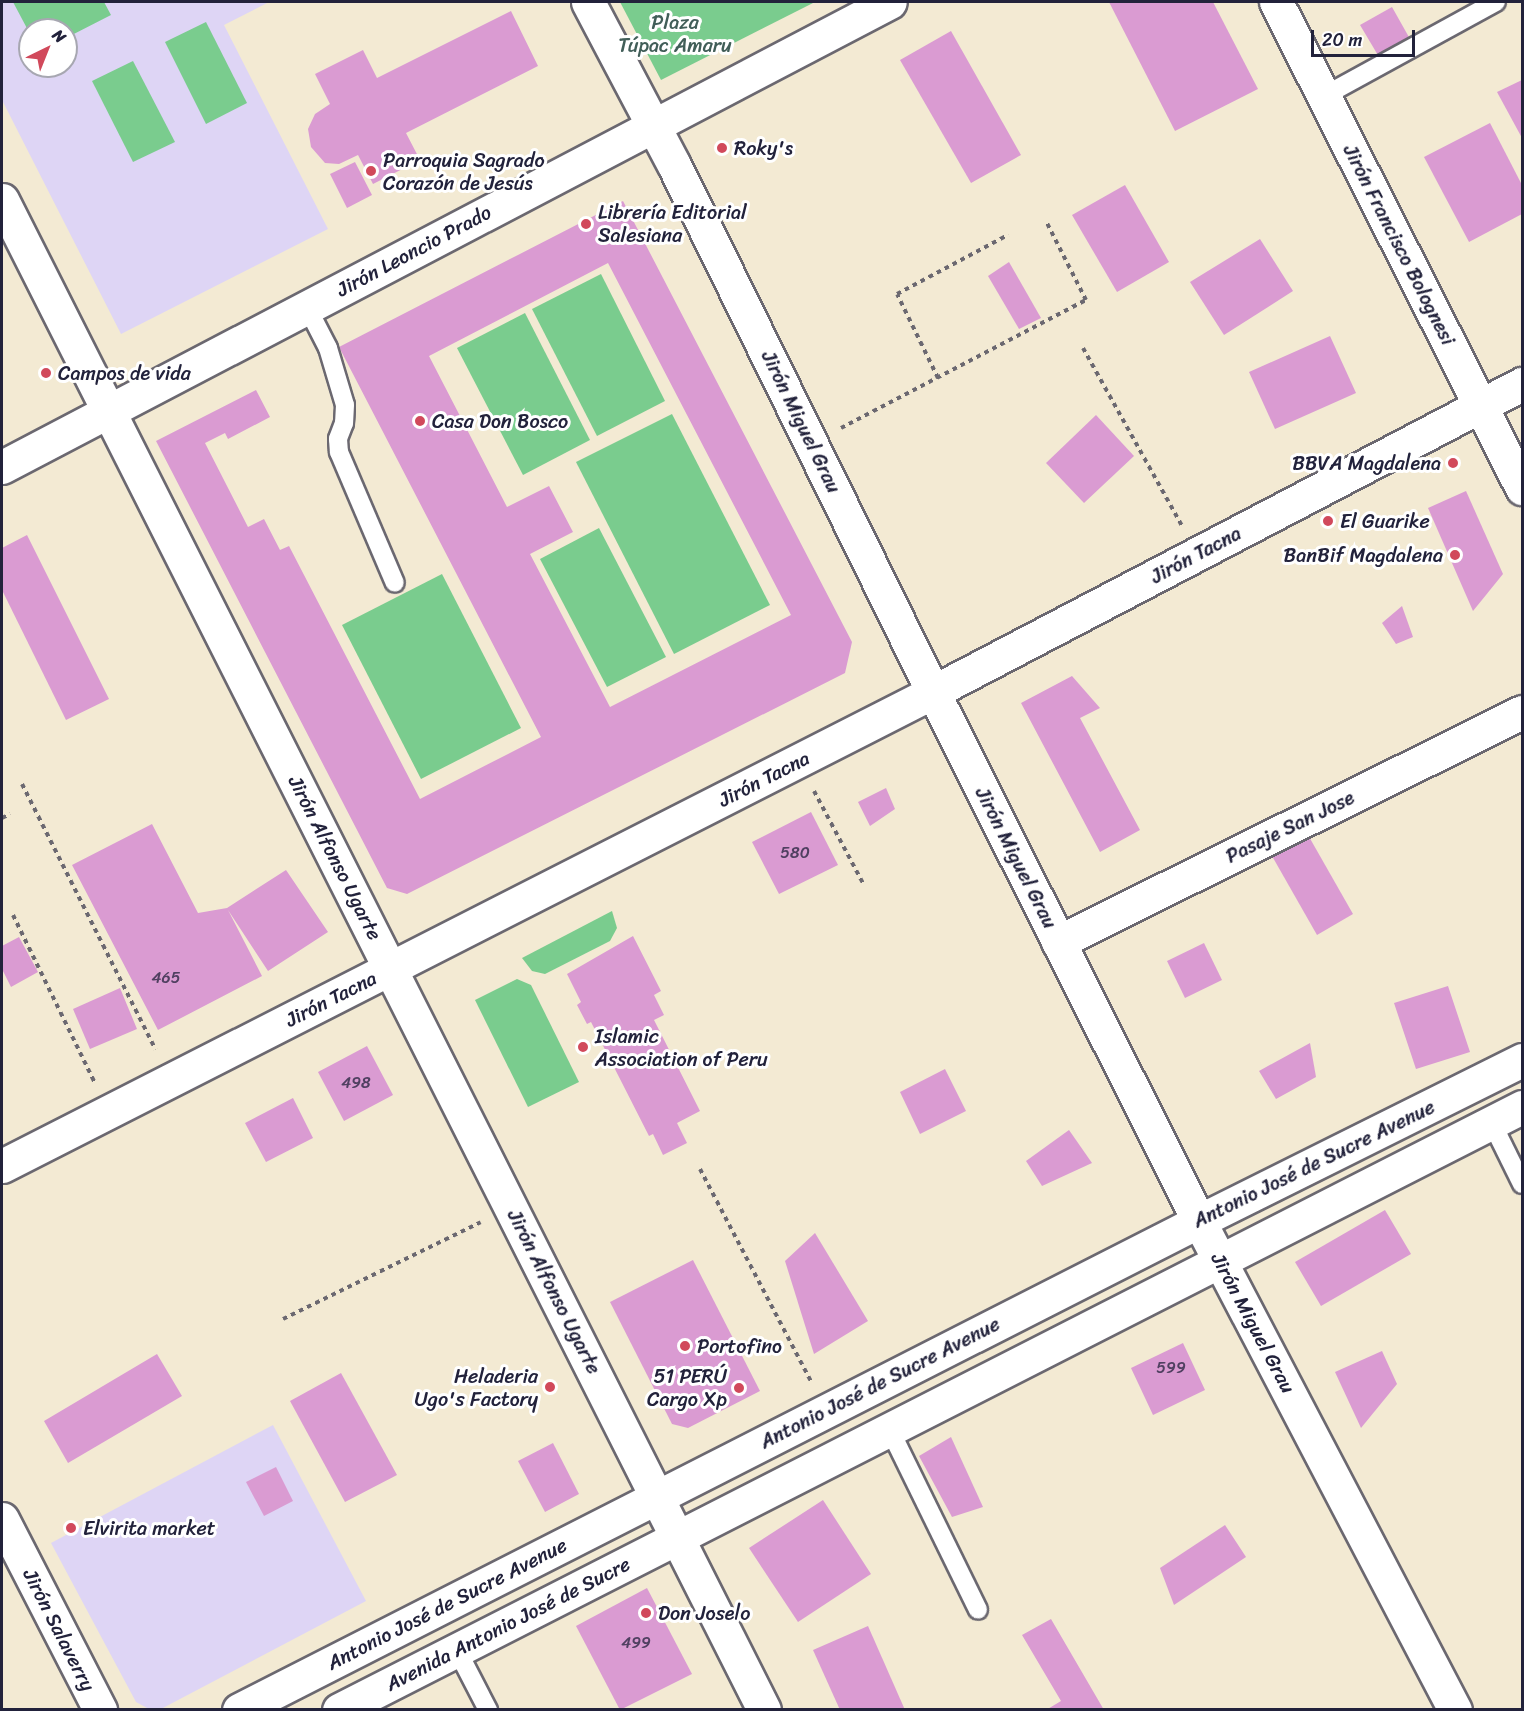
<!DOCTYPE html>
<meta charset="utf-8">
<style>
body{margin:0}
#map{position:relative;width:1524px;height:1711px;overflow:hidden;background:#f3ead3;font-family:Sriracha,sans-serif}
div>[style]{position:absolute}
.built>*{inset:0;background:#ded5f5}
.green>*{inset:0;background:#7acc8e}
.building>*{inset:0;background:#da9bd2}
.path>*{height:4px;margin-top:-2px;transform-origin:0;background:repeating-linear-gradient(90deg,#6b6870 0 4.5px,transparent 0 9px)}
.roads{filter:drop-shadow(2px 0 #6b6870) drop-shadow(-2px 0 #6b6870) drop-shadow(0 2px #6b6870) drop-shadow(0 -2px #6b6870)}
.service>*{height:18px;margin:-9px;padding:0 9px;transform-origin:9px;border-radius:9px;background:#fff}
.minor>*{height:33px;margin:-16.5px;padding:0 16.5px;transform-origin:16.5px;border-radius:16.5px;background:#fff}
.tertiary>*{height:33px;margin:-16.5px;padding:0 16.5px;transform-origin:16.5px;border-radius:16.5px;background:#fff}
.secondary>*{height:33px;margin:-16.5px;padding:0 16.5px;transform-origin:16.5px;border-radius:16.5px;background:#fff}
.dots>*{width:16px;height:16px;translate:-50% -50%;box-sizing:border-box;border:3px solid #fff;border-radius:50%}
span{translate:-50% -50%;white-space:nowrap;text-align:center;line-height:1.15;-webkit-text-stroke:6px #fff;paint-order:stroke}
.number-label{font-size:16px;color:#504061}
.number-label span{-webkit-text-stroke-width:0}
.park-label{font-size:20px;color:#415e58}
.poi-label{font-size:20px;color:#22223b}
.left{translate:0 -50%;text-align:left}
.right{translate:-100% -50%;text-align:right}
.street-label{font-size:20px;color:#22223b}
.frame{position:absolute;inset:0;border:3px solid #22223b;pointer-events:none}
.north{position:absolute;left:18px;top:18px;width:60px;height:60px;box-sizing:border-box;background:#fff;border:2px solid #a7a7b1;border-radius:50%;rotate:43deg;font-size:16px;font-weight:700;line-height:24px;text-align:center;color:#22223b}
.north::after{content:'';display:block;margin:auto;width:21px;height:27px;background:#d1495b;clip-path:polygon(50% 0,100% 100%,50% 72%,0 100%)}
.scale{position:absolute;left:1311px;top:30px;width:104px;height:27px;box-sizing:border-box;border:3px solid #22223b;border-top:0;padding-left:8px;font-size:18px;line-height:21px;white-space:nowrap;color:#22223b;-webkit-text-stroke:4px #fff;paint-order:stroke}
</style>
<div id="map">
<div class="built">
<i style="clip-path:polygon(evenodd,2px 2px,269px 2px,224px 25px,328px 229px,121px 334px,2px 100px,2px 2px,30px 30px,66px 30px,66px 66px,30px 66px,30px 30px)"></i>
<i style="clip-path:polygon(273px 1425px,366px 1601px,161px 1709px,149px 1709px,136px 1702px,51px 1543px)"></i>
</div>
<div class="green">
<i style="clip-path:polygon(13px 2px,104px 2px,111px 15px,66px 38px,66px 30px,30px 30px,30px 34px)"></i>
<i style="clip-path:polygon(620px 2px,815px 2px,661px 80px)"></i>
<i style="clip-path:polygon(206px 22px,247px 103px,206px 124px,165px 42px)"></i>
<i style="clip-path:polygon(133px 61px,175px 142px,133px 162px,92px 81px)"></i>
<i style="clip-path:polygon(601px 274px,665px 401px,597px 436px,532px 309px)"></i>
<i style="clip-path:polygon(525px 313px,590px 440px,523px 475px,457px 348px)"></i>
<i style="clip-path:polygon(672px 414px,770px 605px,674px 654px,576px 462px)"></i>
<i style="clip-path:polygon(599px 528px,666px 657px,607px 687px,540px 559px)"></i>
<i style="clip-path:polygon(442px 574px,521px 728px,421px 779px,342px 625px)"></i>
<i style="clip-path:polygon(612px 911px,617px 928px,610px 941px,545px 974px,532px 971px,522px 958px)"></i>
<i style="clip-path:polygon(517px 979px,531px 985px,579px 1082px,528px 1107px,475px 1000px)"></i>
</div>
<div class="building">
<i style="clip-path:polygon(1109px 2px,1213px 2px,1258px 89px,1175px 131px)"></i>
<i style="clip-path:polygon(1392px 7px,1410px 39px,1379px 57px,1360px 25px)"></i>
<i style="clip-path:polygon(511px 11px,538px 66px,406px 133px,420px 160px,373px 184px,358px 155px,339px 164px,325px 163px,311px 147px,308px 129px,315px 114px,330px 104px,315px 74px,363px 50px,377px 78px)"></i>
<i style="clip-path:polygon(951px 31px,1021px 155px,971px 183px,900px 60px)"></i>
<i style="clip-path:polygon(1522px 80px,1522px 138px,1497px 92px)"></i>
<i style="clip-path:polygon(1490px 123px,1522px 185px,1522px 214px,1469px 242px,1424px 157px)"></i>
<i style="clip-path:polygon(355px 162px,372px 195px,347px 208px,330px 174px)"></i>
<i style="clip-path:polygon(1125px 185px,1169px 262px,1117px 292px,1072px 215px)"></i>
<i style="clip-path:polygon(evenodd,623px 201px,852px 642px,845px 673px,407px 894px,387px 888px,156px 441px,256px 390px,270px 417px,228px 439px,225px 433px,205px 443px,248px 527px,264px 519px,280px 550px,289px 546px,420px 799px,541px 737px,339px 347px,623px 201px,608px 263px,791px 615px,610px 707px,530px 554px,573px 532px,549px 486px,507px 507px,429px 356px,608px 263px)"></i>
<i style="clip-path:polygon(1260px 239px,1293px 291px,1224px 335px,1190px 282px)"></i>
<i style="clip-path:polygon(1009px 262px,1041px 318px,1019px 329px,988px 276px)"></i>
<i style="clip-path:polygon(1330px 336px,1356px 393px,1275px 429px,1249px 372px)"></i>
<i style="clip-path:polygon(1096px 415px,1134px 456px,1084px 503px,1046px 463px)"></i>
<i style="clip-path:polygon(1466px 491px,1503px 574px,1473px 611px,1428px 508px)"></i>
<i style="clip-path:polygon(27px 535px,109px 699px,66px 720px,2px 590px,2px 548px)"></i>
<i style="clip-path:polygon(1402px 606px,1413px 637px,1396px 644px,1382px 623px)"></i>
<i style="clip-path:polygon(1072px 676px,1100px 708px,1080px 718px,1140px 830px,1100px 852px,1021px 703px)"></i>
<i style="clip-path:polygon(886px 788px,895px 809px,870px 826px,858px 802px)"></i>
<i style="clip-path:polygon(811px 812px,838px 865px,779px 894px,752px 842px)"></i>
<i style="clip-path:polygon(152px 824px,198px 913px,227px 908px,286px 870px,328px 932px,268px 971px,228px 910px,262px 976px,158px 1030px,72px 865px)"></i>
<i style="clip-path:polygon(1308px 835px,1353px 914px,1317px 935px,1272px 856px)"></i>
<i style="clip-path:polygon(633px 936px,661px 991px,654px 995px,664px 1015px,654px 1020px,700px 1111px,677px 1123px,687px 1143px,663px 1155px,653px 1134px,649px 1136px,591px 1022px,587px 1024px,577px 1005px,581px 1002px,567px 974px)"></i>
<i style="clip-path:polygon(19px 937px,38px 972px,11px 987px,2px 969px,2px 946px)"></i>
<i style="clip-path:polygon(1204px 943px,1222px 980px,1185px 998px,1167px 961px)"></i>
<i style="clip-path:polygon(1448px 986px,1470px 1052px,1416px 1069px,1394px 1003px)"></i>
<i style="clip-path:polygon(120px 988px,137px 1029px,90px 1049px,73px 1009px)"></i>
<i style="clip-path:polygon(1310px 1043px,1316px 1077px,1276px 1099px,1259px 1071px)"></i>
<i style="clip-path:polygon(367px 1046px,393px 1095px,344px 1121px,318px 1072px)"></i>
<i style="clip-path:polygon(945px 1069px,966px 1111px,920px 1134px,900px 1092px)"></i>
<i style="clip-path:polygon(293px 1098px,313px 1138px,266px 1162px,245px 1123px)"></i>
<i style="clip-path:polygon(1069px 1130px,1092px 1163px,1042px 1186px,1026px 1161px)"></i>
<i style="clip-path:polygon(1385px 1210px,1411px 1254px,1321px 1306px,1295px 1262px)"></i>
<i style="clip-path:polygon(815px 1233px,868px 1321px,814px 1354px,785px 1261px)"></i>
<i style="clip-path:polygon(693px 1260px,760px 1391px,688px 1428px,672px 1424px,610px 1302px)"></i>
<i style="clip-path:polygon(1183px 1343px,1205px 1390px,1153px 1415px,1131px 1368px)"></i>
<i style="clip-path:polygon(1382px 1351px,1397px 1384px,1361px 1428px,1335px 1372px)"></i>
<i style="clip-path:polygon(157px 1354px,182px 1396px,68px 1463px,44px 1421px)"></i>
<i style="clip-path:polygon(341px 1373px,397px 1475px,345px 1502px,290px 1401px)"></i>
<i style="clip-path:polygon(951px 1437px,983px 1507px,952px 1517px,919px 1456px)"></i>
<i style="clip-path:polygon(553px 1443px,579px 1494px,545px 1512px,518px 1461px)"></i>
<i style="clip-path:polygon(276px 1467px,293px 1501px,264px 1516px,246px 1482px)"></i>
<i style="clip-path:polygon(823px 1500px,871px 1574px,798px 1622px,749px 1548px)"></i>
<i style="clip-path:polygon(1225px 1525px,1246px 1557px,1174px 1605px,1160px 1568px)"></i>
<i style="clip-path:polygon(647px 1588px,692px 1674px,620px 1710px,576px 1626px)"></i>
<i style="clip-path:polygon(1051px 1619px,1104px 1710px,1046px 1710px,1061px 1701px,1022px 1635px)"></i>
<i style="clip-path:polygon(868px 1626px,905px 1710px,840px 1710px,813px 1650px)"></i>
</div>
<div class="path">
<i style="left:1083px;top:348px;width:204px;rotate:60.9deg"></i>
<i style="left:938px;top:378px;width:93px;rotate:-116deg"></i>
<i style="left:897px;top:294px;width:126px;rotate:-28deg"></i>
<i style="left:841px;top:428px;width:276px;rotate:-27.6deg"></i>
<i style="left:1086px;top:300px;width:89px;rotate:-116.9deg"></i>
<i style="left:22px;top:784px;width:297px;rotate:63.3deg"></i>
<i style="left:814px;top:791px;width:104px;rotate:62deg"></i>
<i style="left:2px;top:818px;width:9px;rotate:-27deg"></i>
<i style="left:13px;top:915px;width:185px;rotate:64deg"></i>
<i style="left:700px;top:1169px;width:239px;rotate:62.4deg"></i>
<i style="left:283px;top:1319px;width:220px;rotate:-26.1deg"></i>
</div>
<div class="roads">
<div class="service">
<i style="left:1324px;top:96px;width:196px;rotate:-28.7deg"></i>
<i style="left:307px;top:307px;width:46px;rotate:62.9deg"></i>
<i style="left:328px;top:348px;width:59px;rotate:73.4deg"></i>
<i style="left:345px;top:405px;width:18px;rotate:93deg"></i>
<i style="left:344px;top:423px;width:17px;rotate:111deg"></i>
<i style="left:338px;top:439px;width:13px;rotate:86deg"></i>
<i style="left:339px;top:452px;width:142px;rotate:66.9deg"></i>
<i style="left:1492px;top:1123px;width:68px;rotate:63.8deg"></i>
<i style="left:890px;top:1430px;width:200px;rotate:63.9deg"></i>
<i style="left:457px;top:1650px;width:68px;rotate:62.7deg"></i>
</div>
<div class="minor">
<i style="left:2px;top:200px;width:1691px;rotate:63.22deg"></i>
<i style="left:2px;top:467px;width:1002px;rotate:-27.64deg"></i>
<i style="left:1058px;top:942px;width:518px;rotate:-26.37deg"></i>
<i style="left:2px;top:1166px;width:1045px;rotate:-26.98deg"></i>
<i style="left:933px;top:692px;width:665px;rotate:-27.61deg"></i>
</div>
<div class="tertiary">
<i style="left:588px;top:2px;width:184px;rotate:62.2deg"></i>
<i style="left:674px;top:165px;width:587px;rotate:63.83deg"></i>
<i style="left:933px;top:692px;width:592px;rotate:63.31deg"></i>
<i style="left:1199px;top:1221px;width:552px;rotate:62.37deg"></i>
<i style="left:1276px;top:2px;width:545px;rotate:63.15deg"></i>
</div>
<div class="secondary">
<i style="left:2px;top:1519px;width:215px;rotate:62.8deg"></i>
<i style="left:239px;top:1710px;width:1077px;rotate:-26.99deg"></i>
<i style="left:1199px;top:1221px;width:361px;rotate:-26.5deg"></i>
<i style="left:339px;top:1710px;width:1328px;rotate:-27.01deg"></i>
</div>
</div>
<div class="dots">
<i style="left:722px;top:148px;background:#d1495b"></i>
<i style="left:371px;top:171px;background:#d1495b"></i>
<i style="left:586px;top:224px;background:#d1495b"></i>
<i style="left:46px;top:373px;background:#d1495b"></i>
<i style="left:420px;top:421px;background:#d1495b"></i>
<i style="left:1453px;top:463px;background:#d1495b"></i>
<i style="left:1328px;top:521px;background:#d1495b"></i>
<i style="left:1455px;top:555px;background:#d1495b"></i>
<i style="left:583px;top:1047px;background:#d1495b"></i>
<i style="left:685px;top:1346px;background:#d1495b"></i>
<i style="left:550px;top:1387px;background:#d1495b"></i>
<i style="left:739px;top:1388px;background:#d1495b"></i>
<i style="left:71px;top:1528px;background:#d1495b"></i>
<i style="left:646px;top:1613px;background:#d1495b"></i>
</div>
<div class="number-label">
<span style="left:795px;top:853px">580</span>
<span style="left:166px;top:978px">465</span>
<span style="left:356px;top:1083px">498</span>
<span style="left:1171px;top:1368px">599</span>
<span style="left:636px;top:1643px">499</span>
</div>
<div class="park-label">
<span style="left:675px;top:34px">Plaza<br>Túpac Amaru</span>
</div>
<div class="poi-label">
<span class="left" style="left:734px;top:148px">Roky's</span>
<span class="left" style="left:383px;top:172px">Parroquia Sagrado<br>Corazón de Jesús</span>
<span class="left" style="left:598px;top:224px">Librería Editorial<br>Salesiana</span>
<span class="left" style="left:58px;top:373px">Campos de vida</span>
<span class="left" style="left:432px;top:421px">Casa Don Bosco</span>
<span class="right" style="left:1441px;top:463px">BBVA Magdalena</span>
<span class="left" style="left:1340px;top:521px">El Guarike</span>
<span class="right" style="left:1443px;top:555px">BanBif Magdalena</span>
<span class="left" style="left:595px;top:1048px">Islamic<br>Association of Peru</span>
<span class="left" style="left:697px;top:1346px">Portofino</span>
<span class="right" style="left:538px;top:1388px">Heladeria<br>Ugo's Factory</span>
<span class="right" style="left:727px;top:1388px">51 PERÚ<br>Cargo Xp</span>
<span class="left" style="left:83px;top:1528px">Elvirita market</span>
<span class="left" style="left:658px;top:1613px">Don Joselo</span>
</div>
<div class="street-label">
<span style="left:1399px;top:245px;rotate:63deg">Jirón Francisco Bolognesi</span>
<span style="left:414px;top:251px;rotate:-28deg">Jirón Leoncio Prado</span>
<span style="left:801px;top:422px;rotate:64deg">Jirón Miguel Grau</span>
<span style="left:1196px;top:555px;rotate:-28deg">Jirón Tacna</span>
<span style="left:764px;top:779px;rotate:-27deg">Jirón Tacna</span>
<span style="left:1290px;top:827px;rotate:-26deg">Pasaje San Jose</span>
<span style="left:335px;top:858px;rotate:63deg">Jirón Alfonso Ugarte</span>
<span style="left:1016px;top:858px;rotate:63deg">Jirón Miguel Grau</span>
<span style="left:331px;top:999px;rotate:-27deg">Jirón Tacna</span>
<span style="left:1314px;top:1164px;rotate:-26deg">Antonio José de Sucre Avenue</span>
<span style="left:554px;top:1292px;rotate:63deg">Jirón Alfonso Ugarte</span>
<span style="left:1253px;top:1323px;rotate:62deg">Jirón Miguel Grau</span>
<span style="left:880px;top:1383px;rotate:-27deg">Antonio José de Sucre Avenue</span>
<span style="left:447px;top:1604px;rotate:-27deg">Antonio José de Sucre Avenue</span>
<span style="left:508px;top:1624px;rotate:-27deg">Avenida Antonio José de Sucre</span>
<span style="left:59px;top:1630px;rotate:63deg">Jirón Salaverry</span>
</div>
<div class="frame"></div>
<div class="north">N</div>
<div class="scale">20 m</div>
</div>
